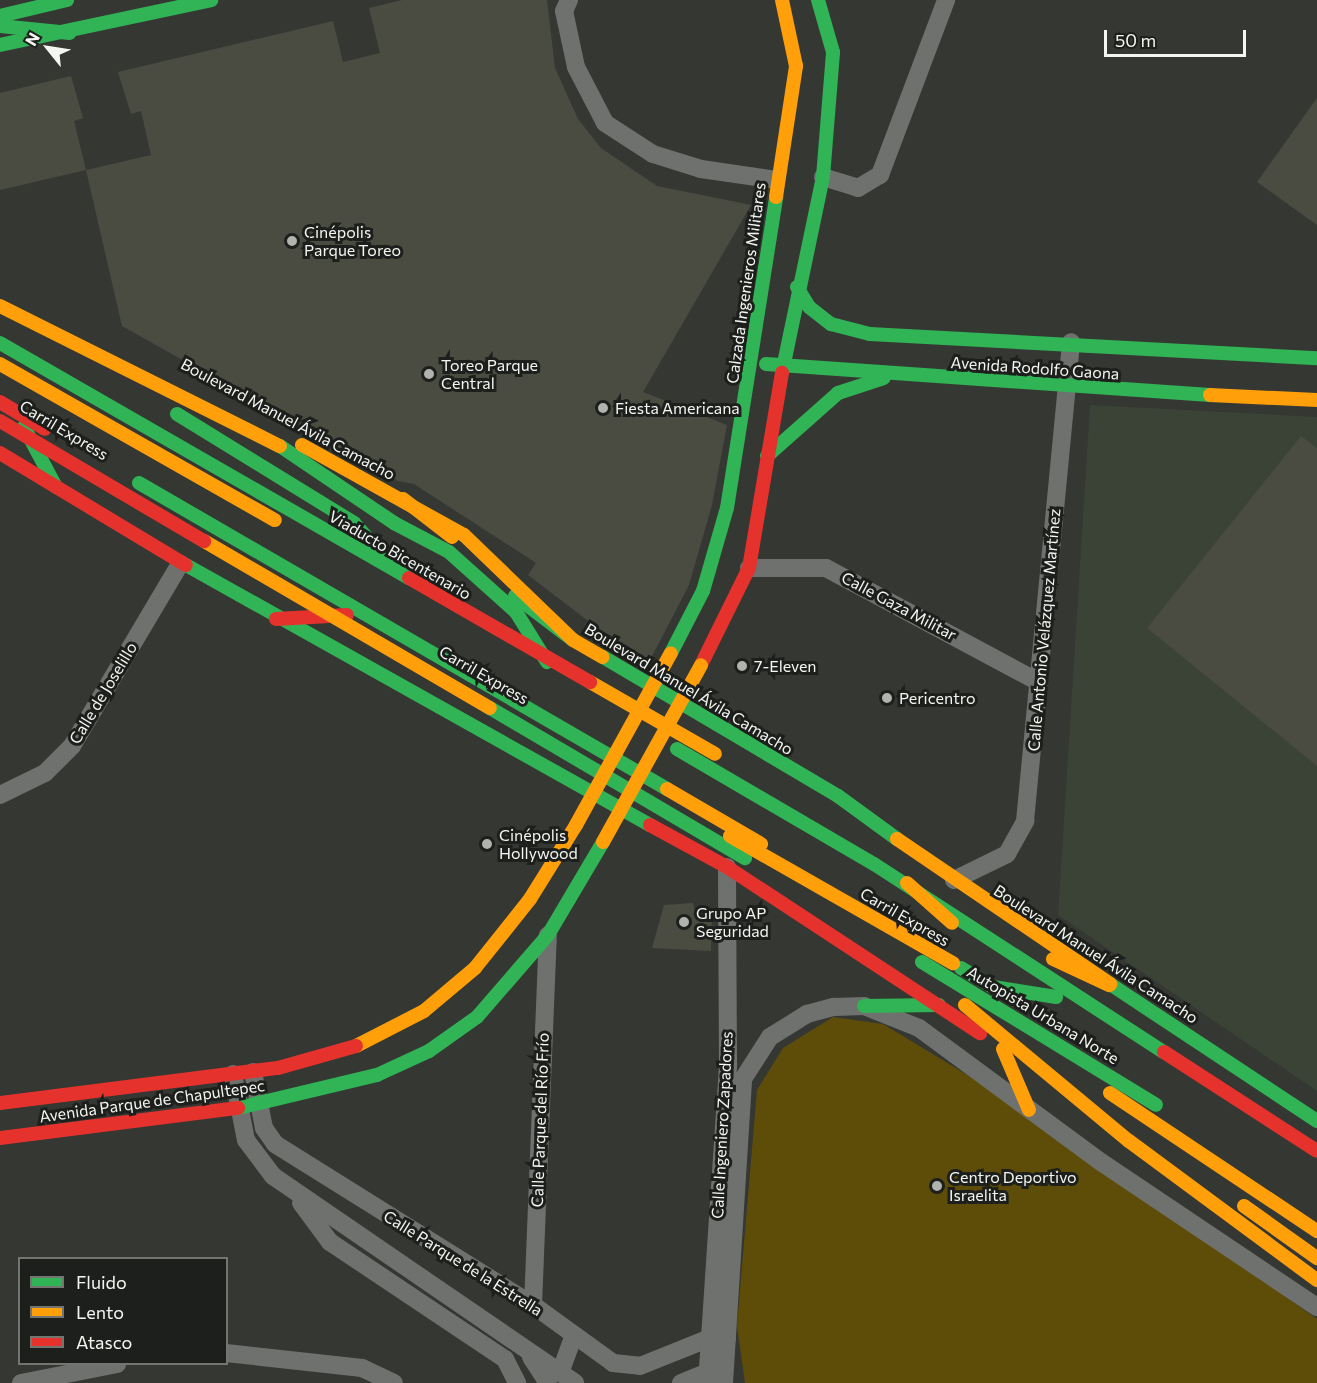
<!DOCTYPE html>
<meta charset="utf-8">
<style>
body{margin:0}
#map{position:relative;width:1317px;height:1383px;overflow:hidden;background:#353733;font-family:Commissioner,sans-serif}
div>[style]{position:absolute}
.built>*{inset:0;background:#3b4236}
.green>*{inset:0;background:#5e4d09}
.building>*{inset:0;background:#4a4c42}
.street>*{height:18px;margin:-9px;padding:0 9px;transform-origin:9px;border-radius:9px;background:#6f716f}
.fast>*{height:14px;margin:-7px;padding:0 7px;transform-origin:7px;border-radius:7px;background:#30b455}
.slow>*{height:14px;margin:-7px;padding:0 7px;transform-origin:7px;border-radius:7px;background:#ff9f0a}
.jam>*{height:14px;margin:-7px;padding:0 7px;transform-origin:7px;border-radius:7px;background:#e5322d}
.fast-bridge>*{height:14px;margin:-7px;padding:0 7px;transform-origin:7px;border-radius:7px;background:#30b455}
.slow-bridge>*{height:14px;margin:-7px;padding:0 7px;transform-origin:7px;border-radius:7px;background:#ff9f0a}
.jam-bridge>*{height:14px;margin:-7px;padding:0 7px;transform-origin:7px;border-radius:7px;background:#e5322d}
.dots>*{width:16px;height:16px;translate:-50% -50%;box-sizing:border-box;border:3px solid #1d1f1c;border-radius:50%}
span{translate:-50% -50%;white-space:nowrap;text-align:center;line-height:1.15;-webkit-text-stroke:6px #1d1f1c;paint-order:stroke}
.poi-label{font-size:16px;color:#f3f6f1}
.left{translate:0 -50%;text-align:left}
.street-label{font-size:16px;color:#f3f6f1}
.legend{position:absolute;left:18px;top:1257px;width:210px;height:108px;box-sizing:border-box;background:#1d1f1c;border:2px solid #737571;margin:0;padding:8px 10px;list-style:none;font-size:18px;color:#f3f6f1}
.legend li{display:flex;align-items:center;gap:12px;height:30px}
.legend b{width:30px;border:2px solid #737571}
.north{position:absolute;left:18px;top:18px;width:60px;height:60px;-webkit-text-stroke:4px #1d1f1c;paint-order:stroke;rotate:300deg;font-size:16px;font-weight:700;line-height:24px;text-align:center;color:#f3f6f1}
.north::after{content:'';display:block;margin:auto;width:21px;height:27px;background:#f3f6f1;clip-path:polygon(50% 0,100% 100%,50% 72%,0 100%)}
.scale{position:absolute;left:1104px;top:30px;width:142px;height:27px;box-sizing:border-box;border:3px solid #f3f6f1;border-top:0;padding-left:8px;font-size:18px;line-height:21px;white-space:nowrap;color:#f3f6f1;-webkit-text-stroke:4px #1d1f1c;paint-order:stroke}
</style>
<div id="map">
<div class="built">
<i style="clip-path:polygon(1090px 405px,1317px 417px,1317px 1091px,1058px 915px)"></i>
</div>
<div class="green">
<i style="clip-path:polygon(833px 1017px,883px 1024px,1002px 1096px,1317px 1319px,1317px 1383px,745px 1383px,737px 1326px,757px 1090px,783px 1048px)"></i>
</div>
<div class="building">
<i style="clip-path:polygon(402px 0,547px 0,555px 68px,578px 119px,601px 148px,657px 186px,751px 205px,643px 392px,727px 425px,712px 505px,689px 585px,647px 666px,528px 575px,536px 563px,414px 484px,398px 481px,122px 326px,86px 170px,151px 155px,141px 111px,131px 114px,118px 72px,333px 21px,343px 62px,380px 53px,369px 8px)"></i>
<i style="clip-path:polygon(71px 76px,83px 118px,74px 121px,86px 170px,0 190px,0 93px)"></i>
<i style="clip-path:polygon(1317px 98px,1317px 225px,1257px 182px)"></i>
<i style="clip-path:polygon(1301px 436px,1317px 448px,1317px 766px,1147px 628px)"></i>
<i style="clip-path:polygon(693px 903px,696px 916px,712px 917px,711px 951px,652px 948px,664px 905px)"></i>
</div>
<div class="street">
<i style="left:569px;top:0;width:12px;rotate:114deg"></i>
<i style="left:564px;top:11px;width:57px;rotate:77.9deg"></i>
<i style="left:576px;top:67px;width:63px;rotate:62.6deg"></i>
<i style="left:605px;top:123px;width:57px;rotate:32.9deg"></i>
<i style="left:653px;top:154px;width:50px;rotate:17.4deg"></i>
<i style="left:701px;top:169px;width:76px;rotate:8.3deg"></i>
<i style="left:823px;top:177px;width:37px;rotate:17deg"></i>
<i style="left:858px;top:188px;width:26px;rotate:-31deg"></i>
<i style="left:880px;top:175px;width:187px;rotate:-69.3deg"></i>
<i style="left:749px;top:568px;width:77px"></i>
<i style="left:826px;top:568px;width:242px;rotate:28.2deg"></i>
<i style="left:0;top:795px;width:50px;rotate:-26.1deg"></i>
<i style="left:45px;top:773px;width:38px;rotate:-45deg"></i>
<i style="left:72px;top:746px;width:212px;rotate:-59.3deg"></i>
<i style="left:954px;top:880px;width:59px;rotate:-26.1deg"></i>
<i style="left:1007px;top:854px;width:38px;rotate:-61deg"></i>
<i style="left:1025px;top:821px;width:481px;rotate:-84.5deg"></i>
<i style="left:253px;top:1072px;width:57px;rotate:78.9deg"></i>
<i style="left:264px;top:1128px;width:19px;rotate:55deg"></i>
<i style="left:275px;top:1144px;width:304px;rotate:32deg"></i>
<i style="left:533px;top:1305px;width:99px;rotate:35.9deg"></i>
<i style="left:613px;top:1363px;width:27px;rotate:6deg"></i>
<i style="left:640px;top:1366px;width:75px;rotate:-21.8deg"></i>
<i style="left:710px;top:1338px;width:17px;rotate:3deg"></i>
<i style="left:233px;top:1074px;width:67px;rotate:78.9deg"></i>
<i style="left:246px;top:1140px;width:45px;rotate:53.1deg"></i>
<i style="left:273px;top:1176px;width:366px;rotate:34.4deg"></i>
<i style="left:301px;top:1203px;width:49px;rotate:53.4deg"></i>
<i style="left:330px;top:1242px;width:211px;rotate:33.8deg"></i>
<i style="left:505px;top:1359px;width:27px;rotate:63deg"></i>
<i style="left:533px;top:1305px;width:370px;rotate:-87.7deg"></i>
<i style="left:226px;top:1353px;width:137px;rotate:6.3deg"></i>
<i style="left:362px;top:1368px;width:35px;rotate:25deg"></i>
<i style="left:531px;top:1357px;width:31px;rotate:57deg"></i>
<i style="left:560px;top:1373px;width:40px;rotate:-69.8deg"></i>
<i style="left:21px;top:1383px;width:98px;rotate:-11.2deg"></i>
<i style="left:681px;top:1383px;width:29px;rotate:-22deg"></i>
<i style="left:708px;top:1372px;width:9px;rotate:21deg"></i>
<i style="left:707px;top:1383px;width:320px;rotate:-86.2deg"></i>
<i style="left:728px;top:1064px;width:197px;rotate:-90.3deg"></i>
<i style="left:724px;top:1383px;width:305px;rotate:-86.4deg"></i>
<i style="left:743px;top:1079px;width:50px;rotate:-57.3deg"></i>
<i style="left:770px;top:1037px;width:44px;rotate:-31.9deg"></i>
<i style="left:807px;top:1014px;width:28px;rotate:-15deg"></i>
<i style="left:834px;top:1007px;width:30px;rotate:-2deg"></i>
<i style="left:864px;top:1006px;width:59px;rotate:21.8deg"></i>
<i style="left:919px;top:1028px;width:226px;rotate:36.4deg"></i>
<i style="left:1101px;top:1162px;width:260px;rotate:33.9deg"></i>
</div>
<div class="fast">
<i style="left:0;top:16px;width:69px;rotate:-13.4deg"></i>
<i style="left:0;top:26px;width:70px;rotate:5.7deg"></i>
<i style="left:0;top:45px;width:216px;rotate:-12deg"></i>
<i style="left:797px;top:287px;width:23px;rotate:59deg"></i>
<i style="left:809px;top:307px;width:28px;rotate:38deg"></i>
<i style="left:831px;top:324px;width:40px;rotate:14.4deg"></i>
<i style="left:870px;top:334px;width:448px;rotate:3.1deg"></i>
<i style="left:766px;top:364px;width:445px;rotate:4deg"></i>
<i style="left:782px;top:373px;width:200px;rotate:-78.2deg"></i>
<i style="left:823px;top:177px;width:125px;rotate:-85.4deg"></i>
<i style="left:833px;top:52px;width:54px;rotate:-106.1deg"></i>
<i style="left:177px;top:414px;width:208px;rotate:31.6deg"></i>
<i style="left:354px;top:523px;width:59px;rotate:48.4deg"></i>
<i style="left:24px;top:427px;width:68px;rotate:61.9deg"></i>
<i style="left:280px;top:446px;width:138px;rotate:34deg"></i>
<i style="left:394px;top:523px;width:62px;rotate:27.8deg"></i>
<i style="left:449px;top:552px;width:90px;rotate:41.8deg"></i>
<i style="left:516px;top:612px;width:59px;rotate:58.2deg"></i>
<i style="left:767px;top:456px;width:95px;rotate:-41.6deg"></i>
<i style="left:838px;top:393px;width:48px;rotate:-18.1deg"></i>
<i style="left:139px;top:483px;width:610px;rotate:30.09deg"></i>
<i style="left:186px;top:565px;width:532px;rotate:29.26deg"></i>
<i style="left:515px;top:596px;width:73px;rotate:37.2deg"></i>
<i style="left:671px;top:653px;width:70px;rotate:-62.7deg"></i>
<i style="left:703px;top:591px;width:86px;rotate:-73.9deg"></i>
<i style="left:727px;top:508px;width:315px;rotate:-81deg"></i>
<i style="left:603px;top:657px;width:273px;rotate:30.6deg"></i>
<i style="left:838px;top:796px;width:73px;rotate:36.1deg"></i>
<i style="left:677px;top:749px;width:228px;rotate:30.3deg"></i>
<i style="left:874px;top:864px;width:346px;rotate:33deg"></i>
<i style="left:961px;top:968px;width:37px;rotate:31deg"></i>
<i style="left:993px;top:987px;width:64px;rotate:9deg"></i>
<i style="left:1110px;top:984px;width:248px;rotate:33.5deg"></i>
<i style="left:864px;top:1006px;width:75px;rotate:-0.8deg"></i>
<i style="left:238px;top:1108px;width:143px;rotate:-13.4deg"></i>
<i style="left:377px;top:1075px;width:57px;rotate:-24.8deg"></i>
<i style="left:429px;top:1051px;width:59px;rotate:-35.3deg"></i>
<i style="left:477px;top:1017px;width:108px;rotate:-49.1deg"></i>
<i style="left:548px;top:935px;width:108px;rotate:-59.4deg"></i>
</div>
<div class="slow">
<i style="left:776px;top:197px;width:133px;rotate:-81.3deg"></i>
<i style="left:796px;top:66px;width:67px;rotate:-102deg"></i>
<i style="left:0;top:306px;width:313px;rotate:26.6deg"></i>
<i style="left:0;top:364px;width:316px;rotate:29.6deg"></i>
<i style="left:1210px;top:395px;width:107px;rotate:2.7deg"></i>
<i style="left:302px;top:445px;width:185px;rotate:29.1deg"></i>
<i style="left:464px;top:535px;width:151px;rotate:43.9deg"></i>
<i style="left:573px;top:640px;width:34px;rotate:30deg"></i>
<i style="left:403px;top:499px;width:62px;rotate:37.8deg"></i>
<i style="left:667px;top:789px;width:109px;rotate:30.3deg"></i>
<i style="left:897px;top:839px;width:258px;rotate:34.2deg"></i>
<i style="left:1053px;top:959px;width:62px;rotate:24.9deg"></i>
<i style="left:356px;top:1046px;width:76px;rotate:-27.2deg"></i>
<i style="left:424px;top:1011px;width:67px;rotate:-40.1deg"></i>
<i style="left:475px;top:968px;width:88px;rotate:-51.4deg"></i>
<i style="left:530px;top:899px;width:87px;rotate:-58.1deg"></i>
<i style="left:1003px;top:1049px;width:66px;rotate:66.9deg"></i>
<i style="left:1110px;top:1093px;width:249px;rotate:33.7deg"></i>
<i style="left:1129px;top:1141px;width:234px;rotate:36.5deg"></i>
<i style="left:1244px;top:1206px;width:90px;rotate:35.5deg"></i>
</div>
<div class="jam">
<i style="left:0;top:402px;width:52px;rotate:31deg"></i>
<i style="left:0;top:453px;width:217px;rotate:31.1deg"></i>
<i style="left:276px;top:619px;width:71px;rotate:-3.2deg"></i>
<i style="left:701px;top:665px;width:108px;rotate:-63.7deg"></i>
<i style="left:749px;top:568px;width:198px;rotate:-80.4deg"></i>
<i style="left:650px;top:825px;width:88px;rotate:28.6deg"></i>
<i style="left:727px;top:867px;width:303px;rotate:33.3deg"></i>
<i style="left:1164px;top:1052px;width:182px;rotate:32.9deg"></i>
<i style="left:0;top:1103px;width:280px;rotate:-7.2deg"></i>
<i style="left:278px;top:1068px;width:81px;rotate:-15.8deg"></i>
<i style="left:0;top:1138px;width:240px;rotate:-7.2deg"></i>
</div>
<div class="fast-bridge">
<i style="left:0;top:343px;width:472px;rotate:29.9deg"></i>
<i style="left:490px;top:708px;width:296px;rotate:30.5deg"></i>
<i style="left:922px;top:962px;width:274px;rotate:31.4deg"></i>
</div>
<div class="slow-bridge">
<i style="left:204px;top:541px;width:331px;rotate:30.3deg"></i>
<i style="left:590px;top:682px;width:144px;rotate:29.9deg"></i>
<i style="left:576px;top:825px;width:196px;rotate:-61.1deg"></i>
<i style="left:730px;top:836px;width:257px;rotate:29.7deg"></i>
<i style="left:603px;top:842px;width:202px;rotate:-61deg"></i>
<i style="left:907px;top:883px;width:60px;rotate:41.6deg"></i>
<i style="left:965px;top:1005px;width:213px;rotate:39.7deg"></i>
</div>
<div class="jam-bridge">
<i style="left:0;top:421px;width:237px;rotate:30.5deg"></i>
<i style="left:409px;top:578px;width:209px;rotate:29.9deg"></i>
</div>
<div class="dots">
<i style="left:292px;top:241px;background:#b0b3ae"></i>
<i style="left:429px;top:374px;background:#b0b3ae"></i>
<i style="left:603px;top:408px;background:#b0b3ae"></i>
<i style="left:742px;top:666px;background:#b0b3ae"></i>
<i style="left:887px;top:698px;background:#b0b3ae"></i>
<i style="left:487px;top:844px;background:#b0b3ae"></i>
<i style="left:684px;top:922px;background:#b0b3ae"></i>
<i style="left:937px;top:1186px;background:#b0b3ae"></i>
</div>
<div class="poi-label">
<span class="left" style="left:304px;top:241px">Cinépolis<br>Parque Toreo</span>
<span class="left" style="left:441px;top:374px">Toreo Parque<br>Central</span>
<span class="left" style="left:615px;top:408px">Fiesta Americana</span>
<span class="left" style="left:754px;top:666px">7-Eleven</span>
<span class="left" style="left:899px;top:698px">Pericentro</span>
<span class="left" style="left:499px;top:844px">Cinépolis<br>Hollywood</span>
<span class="left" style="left:696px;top:922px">Grupo AP<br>Seguridad</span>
<span class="left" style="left:949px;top:1186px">Centro Deportivo<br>Israelita</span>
</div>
<div class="street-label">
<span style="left:746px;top:283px;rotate:-82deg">Calzada Ingenieros Militares</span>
<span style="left:1035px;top:368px;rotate:4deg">Avenida Rodolfo Gaona</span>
<span style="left:288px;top:419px;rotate:28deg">Boulevard Manuel Ávila Camacho</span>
<span style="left:64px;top:430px;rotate:31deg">Carril Express</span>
<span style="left:400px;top:555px;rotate:30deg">Viaducto Bicentenario</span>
<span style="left:899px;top:606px;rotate:28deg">Calle Gaza Militar</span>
<span style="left:1044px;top:630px;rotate:-85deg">Calle Antonio Velázquez Martínez</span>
<span style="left:484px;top:675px;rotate:30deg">Carril Express</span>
<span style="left:689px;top:689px;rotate:31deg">Boulevard Manuel Ávila Camacho</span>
<span style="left:103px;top:693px;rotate:-59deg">Calle de Joselillo</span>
<span style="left:905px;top:917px;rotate:30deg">Carril Express</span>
<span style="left:1096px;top:954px;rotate:33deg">Boulevard Manuel Ávila Camacho</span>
<span style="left:1043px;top:1015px;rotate:31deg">Autopista Urbana Norte</span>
<span style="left:152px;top:1101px;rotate:-8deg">Avenida Parque de Chapultepec</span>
<span style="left:540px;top:1120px;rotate:-88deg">Calle Parque del Río Frío</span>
<span style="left:722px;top:1125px;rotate:-87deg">Calle Ingeniero Zapadores</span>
<span style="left:463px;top:1263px;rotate:32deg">Calle Parque de la Estrella</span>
</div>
<ul class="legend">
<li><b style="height:8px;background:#30b455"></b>Fluido</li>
<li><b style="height:8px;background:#ff9f0a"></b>Lento</li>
<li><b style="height:8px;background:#e5322d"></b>Atasco</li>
</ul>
<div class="north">N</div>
<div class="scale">50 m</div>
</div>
